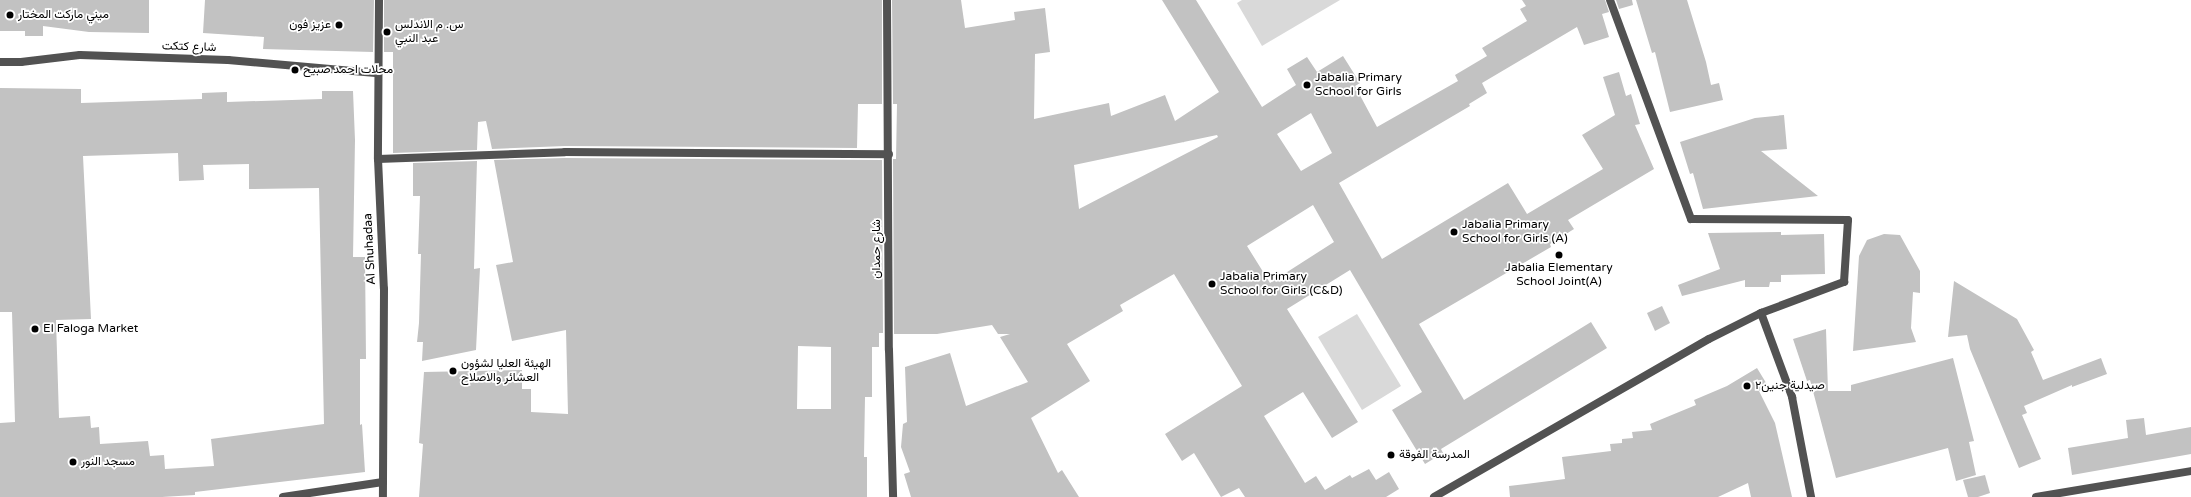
<!DOCTYPE html>
<meta charset="utf-8">
<style>
body{margin:0}
#map{position:relative;width:2191px;height:497px;overflow:hidden;background:#fff;font-family:"Varela Round",Vazirmatn,sans-serif}
div>[style]{position:absolute}
.green>*{inset:0;background:#d9d9d9}
.building>*{inset:0;background:#c2c2c2}
.minor>*{height:8px;margin:-4px;padding:0 4px;transform-origin:4px;border-radius:4px;background:#525252}
.dots>*{width:11px;height:11px;translate:-50% -50%;box-sizing:border-box;border:2px solid #fff;border-radius:50%}
span{translate:-50% -50%;white-space:nowrap;text-align:center;line-height:1.15;-webkit-text-stroke:3.5px #fff;paint-order:stroke}
.poi-label{font-size:12px;color:#000}
.left{translate:0 -50%;text-align:left}
.right{translate:-100% -50%;text-align:right}
.street-label{font-size:12px;color:#000}
</style>
<div id="map">
<div class="green">
<i style="clip-path:polygon(1242px 0,1340px 0,1262px 46px,1237px 3px)"></i>
<i style="clip-path:polygon(1357px 314px,1401px 386px,1362px 410px,1318px 337px)"></i>
</div>
<div class="building">
<i style="clip-path:polygon(0 0,149px 0,149px 33px,89px 32px,43px 26px,43px 36px,25px 36px,25px 31px,0 31px)"></i>
<i style="clip-path:polygon(205px 0,374px 0,373px 52px,263px 49px,264px 37px,203px 33px)"></i>
<i style="clip-path:polygon(384px 0,882px 0,882px 104px,858px 104px,857px 148px,565px 146px,492px 149px,486px 121px,478px 122px,477px 150px,393px 153px,393px 52px,384px 52px)"></i>
<i style="clip-path:polygon(evenodd,892px 0,961px 0,965px 28px,1015px 20px,1014px 12px,1045px 8px,1050px 52px,1035px 54px,1034px 119px,1109px 103px,1111px 116px,1165px 95px,1175px 121px,1219px 92px,1162px 0,1196px 0,1262px 107px,1296px 85px,1287px 69px,1307px 57px,1317px 72px,1343px 56px,1360px 83px,1355px 86px,1377px 127px,1458px 81px,1455px 75px,1487px 56px,1482px 48px,1527px 21px,1520px 9px,1526px 6px,1522px 0,1605px 0,1609px 12px,1602px 14px,1609px 37px,1584px 45px,1577px 27px,1482px 83px,1487px 93px,1469px 104px,1470px 106px,1339px 183px,1382px 259px,1508px 183px,1527px 214px,1603px 169px,1582px 135px,1615px 115px,1603px 77px,1619px 72px,1626px 96px,1631px 94px,1640px 124px,1635px 125px,1654px 169px,1568px 220px,1574px 229px,1550px 244px,1551px 247px,1419px 324px,1464px 400px,1591px 322px,1607px 348px,1441px 449px,1443px 453px,1425px 464px,1392px 410px,1422px 392px,1350px 270px,1287px 309px,1358px 422px,1332px 438px,1303px 392px,1264px 416px,1305px 483px,1316px 476px,1325px 490px,1350px 475px,1352px 478px,1369px 469px,1376px 480px,1389px 472px,1399px 489px,1386px 497px,1245px 497px,1239px 488px,1221px 497px,1194px 453px,1182px 461px,1165px 434px,1242px 386px,1174px 274px,1120px 305px,1123px 311px,1067px 344px,1090px 381px,1031px 418px,1058px 473px,1062px 470px,1079px 497px,911px 497px,904px 474px,910px 472px,901px 447px,903px 424px,907px 422px,905px 367px,950px 353px,966px 406px,1028px 382px,1000px 337px,1010px 334px,998px 334px,992px 325px,937px 334px,894px 334px,893px 159px,896px 159px,897px 104px,893px 104px,892px 0,1311px 113px,1332px 153px,1301px 171px,1277px 134px,1311px 113px,892px 0,1217px 135px,1218px 137px,1079px 209px,1074px 165px,1217px 135px,892px 0,1313px 205px,1334px 242px,1270px 283px,1247px 246px,1313px 205px)"></i>
<i style="clip-path:polygon(1616px 0,1632px 0,1633px 5px,1619px 9px)"></i>
<i style="clip-path:polygon(1636px 0,1687px 0,1706px 62px,1711px 85px,1719px 83px,1723px 100px,1670px 112px,1655px 52px,1652px 53px)"></i>
<i style="clip-path:polygon(evenodd,0 88px,81px 89px,81px 103px,202px 99px,202px 93px,227px 92px,227px 102px,322px 99px,322px 91px,353px 91px,355px 140px,353px 257px,365px 257px,366px 359px,360px 359px,360px 425px,362px 424px,365px 472px,195px 492px,195px 495px,162px 497px,0 497px,0 423px,15px 422px,12px 312px,0 312px,0 88px,178px 153px,179px 181px,204px 180px,203px 165px,249px 164px,249px 189px,319px 188px,324px 424px,211px 439px,214px 466px,165px 469px,164px 455px,150px 456px,148px 441px,100px 444px,99px 427px,91px 428px,90px 416px,59px 418px,56px 320px,91px 319px,83px 156px,178px 153px)"></i>
<i style="clip-path:polygon(1784px 115px,1787px 149px,1761px 151px,1818px 196px,1703px 209px,1693px 173px,1690px 174px,1680px 142px,1755px 118px)"></i>
<i style="clip-path:polygon(evenodd,565px 158px,882px 160px,883px 333px,879px 333px,879px 347px,872px 347px,872px 397px,865px 397px,864px 457px,867px 457px,867px 497px,419px 497px,423px 444px,419px 443px,424px 372px,522px 370px,522px 389px,531px 389px,531px 412px,568px 414px,566px 330px,512px 341px,496px 265px,513px 262px,494px 160px,565px 158px,798px 346px,831px 347px,831px 409px,797px 409px,798px 346px)"></i>
<i style="clip-path:polygon(477px 161px,474px 269px,480px 268px,476px 350px,422px 361px,423px 342px,417px 342px,419px 323px,421px 254px,418px 254px,420px 196px,413px 196px,413px 163px)"></i>
<i style="clip-path:polygon(1781px 232px,1781px 235px,1824px 234px,1825px 274px,1781px 275px,1781px 282px,1770px 282px,1769px 287px,1745px 287px,1745px 280px,1682px 296px,1678px 285px,1720px 269px,1708px 233px)"></i>
<i style="clip-path:polygon(1884px 234px,1900px 235px,1920px 271px,1920px 293px,1913px 292px,1911px 328px,1916px 342px,1853px 351px,1859px 256px,1867px 240px)"></i>
<i style="clip-path:polygon(1954px 281px,2017px 319px,2034px 350px,2031px 352px,2043px 380px,2101px 358px,2107px 374px,2072px 387px,2072px 385px,2024px 406px,2027px 413px,2022px 415px,2041px 459px,2019px 468px,1970px 349px,1967px 335px,1948px 337px)"></i>
<i style="clip-path:polygon(1662px 306px,1670px 323px,1655px 331px,1647px 313px)"></i>
<i style="clip-path:polygon(1826px 329px,1828px 391px,1851px 391px,1851px 385px,1953px 358px,1974px 441px,1969px 442px,1976px 475px,1956px 481px,1948px 448px,1836px 478px,1810px 380px,1807px 381px,1793px 339px)"></i>
<i style="clip-path:polygon(1757px 368px,1768px 386px,1759px 391px,1775px 423px,1792px 497px,1751px 497px,1748px 483px,1718px 497px,1510px 497px,1509px 486px,1565px 479px,1562px 457px,1611px 451px,1610px 444px,1622px 443px,1622px 439px,1633px 438px,1632px 432px,1652px 430px,1650px 424px,1696px 405px,1694px 400px,1727px 386px)"></i>
<i style="clip-path:polygon(2144px 418px,2146px 435px,2191px 427px,2191px 454px,2072px 475px,2068px 448px,2128px 438px,2126px 420px)"></i>
<i style="clip-path:polygon(1985px 475px,1990px 493px,1978px 497px,1968px 497px,1963px 480px)"></i>
</div>
<div class="minor">
<i style="left:379px;top:0;width:159px;rotate:90.4deg"></i>
<i style="left:378px;top:159px;width:130px;rotate:87.4deg"></i>
<i style="left:384px;top:289px;width:208px;rotate:90.3deg"></i>
<i style="left:887px;top:0;width:350px;rotate:89.7deg"></i>
<i style="left:889px;top:350px;width:147px;rotate:88.4deg"></i>
<i style="left:0;top:62px;width:21px"></i>
<i style="left:21px;top:62px;width:59px;rotate:-6.8deg"></i>
<i style="left:80px;top:55px;width:148px;rotate:1.9deg"></i>
<i style="left:228px;top:60px;width:151px;rotate:5deg"></i>
<i style="left:378px;top:159px;width:187px;rotate:-2.1deg"></i>
<i style="left:565px;top:152px;width:324px;rotate:0.4deg"></i>
<i style="left:1761px;top:313px;width:90px;rotate:69.7deg"></i>
<i style="left:1792px;top:397px;width:102px;rotate:79.2deg"></i>
<i style="left:283px;top:497px;width:101px;rotate:-8.5deg"></i>
<i style="left:1434px;top:497px;width:317px;rotate:-29.9deg"></i>
<i style="left:1709px;top:339px;width:58px;rotate:-26.6deg"></i>
<i style="left:1761px;top:313px;width:89px;rotate:-20.5deg"></i>
<i style="left:1844px;top:282px;width:62px;rotate:-86.3deg"></i>
<i style="left:1848px;top:220px;width:157px;rotate:-179.6deg"></i>
<i style="left:1691px;top:219px;width:233px;rotate:-110.3deg"></i>
<i style="left:2036px;top:497px;width:157px;rotate:-9.5deg"></i>
</div>
<div class="dots">
<i style="left:10px;top:15px;background:#000"></i>
<i style="left:339px;top:25px;background:#000"></i>
<i style="left:387px;top:32px;background:#000"></i>
<i style="left:295px;top:70px;background:#000"></i>
<i style="left:1307px;top:85px;background:#000"></i>
<i style="left:1454px;top:232px;background:#000"></i>
<i style="left:1559px;top:255px;background:#000"></i>
<i style="left:1212px;top:284px;background:#000"></i>
<i style="left:35px;top:329px;background:#000"></i>
<i style="left:453px;top:371px;background:#000"></i>
<i style="left:1747px;top:386px;background:#000"></i>
<i style="left:1391px;top:455px;background:#000"></i>
<i style="left:73px;top:462px;background:#000"></i>
</div>
<div class="poi-label">
<span class="left" style="left:18px;top:15px">ميني ماركت المختار</span>
<span class="right" style="left:331px;top:25px">عزيز فون</span>
<span class="left" style="left:395px;top:32px">س. م الاندلس<br>عبد النبي</span>
<span class="left" style="left:303px;top:70px">محلات احمد صبيح</span>
<span class="left" style="left:1315px;top:85px">Jabalia Primary<br>School for Girls</span>
<span class="left" style="left:1462px;top:232px">Jabalia Primary<br>School for Girls (A)</span>
<span style="left:1559px;top:275px">Jabalia Elementary<br>School Joint(A)</span>
<span class="left" style="left:1220px;top:284px">Jabalia Primary<br>School for Girls (C&amp;D)</span>
<span class="left" style="left:43px;top:329px">El Faloga Market</span>
<span class="left" style="left:461px;top:371px">الهيئة العليا لشؤون<br>العشائر والاصلاح</span>
<span class="left" style="left:1755px;top:386px">صيدلية جنين٢</span>
<span class="left" style="left:1399px;top:455px">المدرسة الفوقة</span>
<span class="left" style="left:81px;top:462px">مسجد النور</span>
</div>
<div class="street-label">
<span style="left:189px;top:47px;rotate:2deg">شارع كتكت</span>
<span style="left:370px;top:249px;rotate:-93deg">Al Shuhadaa</span>
<span style="left:877px;top:249px;rotate:-90deg">شارع حمدان</span>
</div>
</div>
